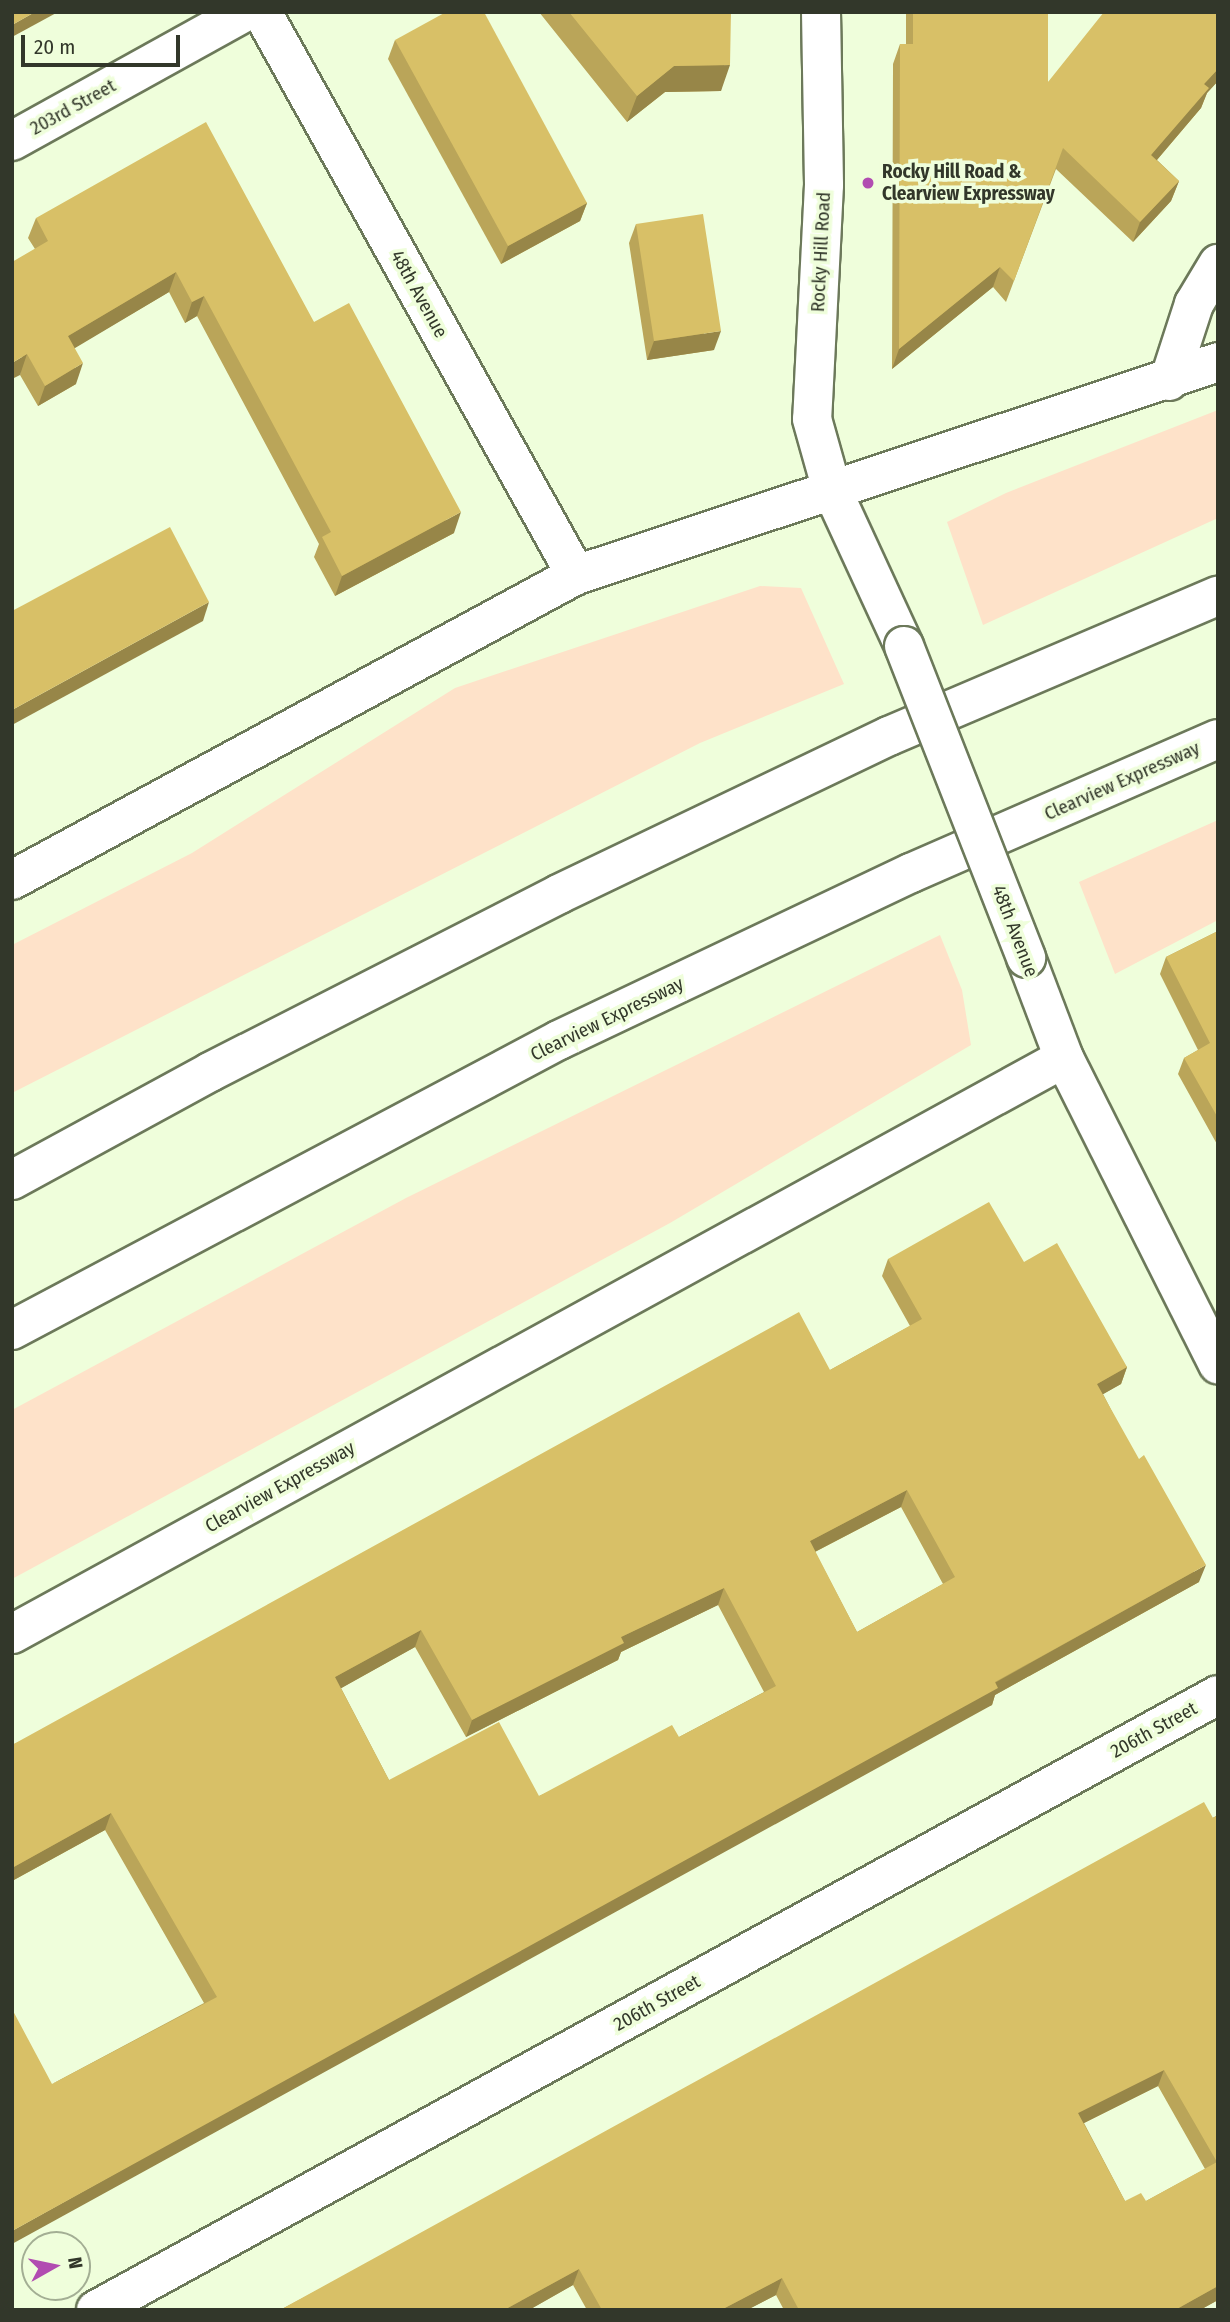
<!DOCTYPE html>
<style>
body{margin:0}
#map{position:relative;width:1230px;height:2322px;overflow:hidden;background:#effedb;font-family:"Fira Sans Condensed",sans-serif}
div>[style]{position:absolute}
.green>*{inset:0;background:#fee2c9}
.roads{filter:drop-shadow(2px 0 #6c795a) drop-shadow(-2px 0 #6c795a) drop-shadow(0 2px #6c795a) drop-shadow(0 -2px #6c795a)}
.minor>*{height:38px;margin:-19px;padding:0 19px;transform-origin:19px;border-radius:19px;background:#fff}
.tertiary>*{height:38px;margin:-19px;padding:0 19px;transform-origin:19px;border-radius:19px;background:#fff}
.motorway>*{height:38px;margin:-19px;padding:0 19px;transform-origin:19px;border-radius:19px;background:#fff}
.bridges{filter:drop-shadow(2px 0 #6c795a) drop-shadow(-2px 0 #6c795a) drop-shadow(0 2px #6c795a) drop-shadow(0 -2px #6c795a)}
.tertiary-bridge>*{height:38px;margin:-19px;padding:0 19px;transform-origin:19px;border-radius:19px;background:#fff}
.wall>*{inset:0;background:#baa559}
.shaded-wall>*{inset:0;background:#978648}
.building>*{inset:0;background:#d8c067}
.dots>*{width:19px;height:19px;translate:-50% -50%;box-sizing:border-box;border:4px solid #effedb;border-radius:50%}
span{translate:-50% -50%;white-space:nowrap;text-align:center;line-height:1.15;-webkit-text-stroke:7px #effedb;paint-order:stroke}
.street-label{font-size:19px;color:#32372a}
.poi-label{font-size:19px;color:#32372a;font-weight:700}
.left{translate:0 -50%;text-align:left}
.frame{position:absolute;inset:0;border:14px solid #32372a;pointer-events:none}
.north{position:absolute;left:21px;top:2231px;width:70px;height:70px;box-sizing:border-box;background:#effedb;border:2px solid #a3ae94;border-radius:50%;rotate:81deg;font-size:19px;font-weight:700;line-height:28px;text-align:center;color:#32372a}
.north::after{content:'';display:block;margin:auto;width:24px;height:32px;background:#b14cb1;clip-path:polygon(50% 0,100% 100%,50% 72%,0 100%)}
.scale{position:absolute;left:21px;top:35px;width:159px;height:32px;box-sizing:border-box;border:4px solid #32372a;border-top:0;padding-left:9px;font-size:21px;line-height:24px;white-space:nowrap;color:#32372a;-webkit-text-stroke:5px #effedb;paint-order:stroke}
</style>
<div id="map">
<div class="green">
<i style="clip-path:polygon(1218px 410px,1218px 518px,983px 625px,947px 522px,1006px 493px)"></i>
<i style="clip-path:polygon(760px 586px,801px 588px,844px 684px,700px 743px,12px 1093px,12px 945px,192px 853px,455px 688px)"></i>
<i style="clip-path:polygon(1218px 820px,1218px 920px,1115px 974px,1079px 882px)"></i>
<i style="clip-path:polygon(940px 935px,962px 990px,971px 1045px,670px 1223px,12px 1579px,12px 1410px,406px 1198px)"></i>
</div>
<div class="roads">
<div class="minor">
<i style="left:262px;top:12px;width:645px;rotate:60.85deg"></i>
<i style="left:12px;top:141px;width:266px;rotate:-29deg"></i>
<i style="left:1169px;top:381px;width:81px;rotate:-72deg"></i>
<i style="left:1194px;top:304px;width:47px;rotate:-59deg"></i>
<i style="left:96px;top:2310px;width:1279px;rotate:-28.73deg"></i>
</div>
<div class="tertiary">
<i style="left:821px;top:12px;width:173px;rotate:89deg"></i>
<i style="left:824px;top:185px;width:234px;rotate:92.9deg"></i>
<i style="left:812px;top:419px;width:74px;rotate:74.3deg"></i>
<i style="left:832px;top:490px;width:172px;rotate:65.2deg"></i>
<i style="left:12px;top:880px;width:641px;rotate:-28.4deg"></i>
<i style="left:576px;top:575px;width:676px;rotate:-18.35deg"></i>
<i style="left:1026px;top:958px;width:107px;rotate:69.2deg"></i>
<i style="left:1064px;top:1058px;width:343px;rotate:63.3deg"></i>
<i style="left:12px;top:1634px;width:1199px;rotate:-28.7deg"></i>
</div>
<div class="motorway">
<i style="left:12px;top:1180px;width:226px;rotate:-28.6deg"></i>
<i style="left:210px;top:1072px;width:392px;rotate:-27deg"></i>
<i style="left:559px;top:894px;width:366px;rotate:-25.6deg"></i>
<i style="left:889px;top:736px;width:358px;rotate:-23.1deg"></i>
<i style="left:12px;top:1330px;width:619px;rotate:-27.93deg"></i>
<i style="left:559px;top:1040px;width:390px;rotate:-25.4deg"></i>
<i style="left:911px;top:873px;width:335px;rotate:-23.6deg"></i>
</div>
</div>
<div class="bridges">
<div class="tertiary-bridge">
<i style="left:904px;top:646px;width:335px;rotate:68.6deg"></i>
</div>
</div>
<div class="wall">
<i style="clip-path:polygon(539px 12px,731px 12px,721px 91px,665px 92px,627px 122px)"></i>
<i style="clip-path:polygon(906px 12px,1048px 12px,1048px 82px,1218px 12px,1218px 81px,1207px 93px,1201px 108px,1157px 160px,1179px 181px,1171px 201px,1133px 242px,1056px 169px,1006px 302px,993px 287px,892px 369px,893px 64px,900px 44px,906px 44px)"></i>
<i style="clip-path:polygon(395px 40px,587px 203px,580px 221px,501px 264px,388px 59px)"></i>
<i style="clip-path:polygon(36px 218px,314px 322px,454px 533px,335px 596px,314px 557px,319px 544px,197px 316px,185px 323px,169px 292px,74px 348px,76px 384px,38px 406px,20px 375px,35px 249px,28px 238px)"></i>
<i style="clip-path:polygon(636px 224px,714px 350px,647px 360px,629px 243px)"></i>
<i style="clip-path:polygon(1218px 931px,1218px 1146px,1178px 1074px,1184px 1058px,1198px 1050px,1160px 974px,1166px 957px)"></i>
<i style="clip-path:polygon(evenodd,888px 1259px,1024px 1262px,1127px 1367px,1121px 1384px,1103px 1394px,1199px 1582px,995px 1695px,992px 1705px,52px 2084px,204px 2003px,105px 1830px,12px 1881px,12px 1745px,830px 1370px,910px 1326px,882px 1276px,888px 1259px,901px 1507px,943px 1584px,857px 1632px,815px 1552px,901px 1507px,888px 1259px,718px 1605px,764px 1692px,679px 1737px,539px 1796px,389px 1780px,341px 1688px,415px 1647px,466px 1737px,618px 1660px,621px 1652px,718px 1605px)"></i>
<i style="clip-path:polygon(evenodd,1218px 1815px,1218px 2300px,1200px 2310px,784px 2310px,776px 2295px,747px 2310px,587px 2310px,573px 2285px,529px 2310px,280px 2310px,1218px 1815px,1158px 2086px,1205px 2169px,1146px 2201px,1125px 2201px,1084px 2123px,1158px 2086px)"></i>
</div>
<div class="shaded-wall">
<i style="clip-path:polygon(35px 12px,58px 12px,12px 37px,12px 25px)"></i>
<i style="clip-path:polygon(730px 65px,721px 91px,665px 92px,627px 122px,637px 96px,674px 66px)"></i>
<i style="clip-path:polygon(1218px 69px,1218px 81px,1207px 93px,1201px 108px,1144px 175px,1151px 155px,1204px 84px)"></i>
<i style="clip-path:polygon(1179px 181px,1171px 201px,1133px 242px,1140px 222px)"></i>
<i style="clip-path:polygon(587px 203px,580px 221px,501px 264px,508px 246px)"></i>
<i style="clip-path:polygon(1000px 267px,993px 287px,892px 369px,899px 349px)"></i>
<i style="clip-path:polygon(176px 272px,169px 292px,60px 357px,68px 336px)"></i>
<i style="clip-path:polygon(204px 296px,197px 316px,185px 323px,192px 302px)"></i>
<i style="clip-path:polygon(721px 331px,714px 350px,647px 360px,654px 341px)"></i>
<i style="clip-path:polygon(27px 354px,20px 375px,12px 379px,12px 363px)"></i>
<i style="clip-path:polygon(83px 363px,76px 384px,38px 406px,45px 386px)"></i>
<i style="clip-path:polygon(461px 512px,454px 533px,335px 596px,342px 576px)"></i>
<i style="clip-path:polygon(209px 602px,203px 621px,12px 725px,12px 710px)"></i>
<i style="clip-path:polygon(1127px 1367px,1121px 1384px,1091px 1401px,1097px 1384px)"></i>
<i style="clip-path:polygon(907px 1490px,901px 1507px,803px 1558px,810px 1541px)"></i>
<i style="clip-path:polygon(1206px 1565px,1199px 1582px,995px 1695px,992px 1705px,12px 2244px,12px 2231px)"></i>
<i style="clip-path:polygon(724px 1588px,718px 1605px,621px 1652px,618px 1660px,466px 1737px,472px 1720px,621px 1637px)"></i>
<i style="clip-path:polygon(421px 1630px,415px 1647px,329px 1695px,335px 1677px)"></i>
<i style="clip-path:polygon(111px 1813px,105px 1830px,12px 1881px,12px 1868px)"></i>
<i style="clip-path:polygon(1164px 2070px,1158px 2086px,1072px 2129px,1078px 2113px)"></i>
<i style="clip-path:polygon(579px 2269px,573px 2285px,529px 2310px,504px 2310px)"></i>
<i style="clip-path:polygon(782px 2278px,776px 2295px,747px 2310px,721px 2310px)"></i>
<i style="clip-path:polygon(1218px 2286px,1218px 2300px,1200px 2310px,1175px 2310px)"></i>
</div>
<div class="building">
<i style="clip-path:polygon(12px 12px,35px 12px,12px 25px)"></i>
<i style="clip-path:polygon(446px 12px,484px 12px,587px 203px,508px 246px,395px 40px)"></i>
<i style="clip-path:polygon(569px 12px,731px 12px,730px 65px,674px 66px,637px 96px)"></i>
<i style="clip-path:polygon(913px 12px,1048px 12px,1048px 82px,1104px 12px,1218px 12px,1218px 69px,1204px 84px,1209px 88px,1151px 155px,1179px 181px,1140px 222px,1063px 148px,1014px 281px,1000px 267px,899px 349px,900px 44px,913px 44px)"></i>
<i style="clip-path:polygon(206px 122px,314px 322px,349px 303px,461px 512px,342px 576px,322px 537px,331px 532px,204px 296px,192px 302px,176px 272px,68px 336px,83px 363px,45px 386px,27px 354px,12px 363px,12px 262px,48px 241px,36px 218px)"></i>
<i style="clip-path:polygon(703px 214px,721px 331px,654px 341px,636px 224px)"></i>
<i style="clip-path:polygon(170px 527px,209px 602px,12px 710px,12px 611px)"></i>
<i style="clip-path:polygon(1218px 931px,1218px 1118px,1184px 1058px,1210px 1043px,1166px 957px)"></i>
<i style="clip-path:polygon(evenodd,989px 1202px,1024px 1262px,1057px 1243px,1127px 1367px,1097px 1384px,1139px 1459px,1144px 1455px,1206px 1565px,995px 1682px,998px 1688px,12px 2231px,12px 2009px,52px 2084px,217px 1997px,111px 1813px,12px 1868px,12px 1745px,799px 1312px,830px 1370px,922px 1319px,888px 1259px,989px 1202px,907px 1490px,955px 1577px,857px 1632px,810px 1541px,907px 1490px,989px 1202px,724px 1588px,776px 1686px,679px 1737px,672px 1725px,539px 1796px,499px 1722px,389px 1780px,335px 1677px,421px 1630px,472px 1720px,624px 1643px,621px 1637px,724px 1588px)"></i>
<i style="clip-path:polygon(evenodd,1204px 1802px,1213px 1818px,1218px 1815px,1218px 2286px,1175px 2310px,799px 2310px,782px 2278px,721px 2310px,602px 2310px,579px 2269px,504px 2310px,280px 2310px,1204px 1802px,1164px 2070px,1217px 2162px,1146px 2201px,1141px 2193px,1125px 2201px,1078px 2113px,1164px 2070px)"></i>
</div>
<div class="dots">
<i style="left:868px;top:183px;background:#b14cb1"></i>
</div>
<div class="street-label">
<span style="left:73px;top:107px;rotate:-29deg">203rd Street</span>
<span style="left:821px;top:252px;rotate:-87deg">Rocky Hill Road</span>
<span style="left:419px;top:294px;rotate:61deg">48th Avenue</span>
<span style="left:1122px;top:781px;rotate:-24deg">Clearview Expressway</span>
<span style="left:1015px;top:931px;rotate:69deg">48th Avenue</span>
<span style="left:607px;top:1019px;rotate:-26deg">Clearview Expressway</span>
<span style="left:280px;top:1487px;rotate:-29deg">Clearview Expressway</span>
<span style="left:1154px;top:1730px;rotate:-29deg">206th Street</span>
<span style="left:657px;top:2003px;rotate:-29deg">206th Street</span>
</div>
<div class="poi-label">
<span class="left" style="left:882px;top:183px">Rocky Hill Road &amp;<br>Clearview Expressway</span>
</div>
<div class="frame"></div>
<div class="north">N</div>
<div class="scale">20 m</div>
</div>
